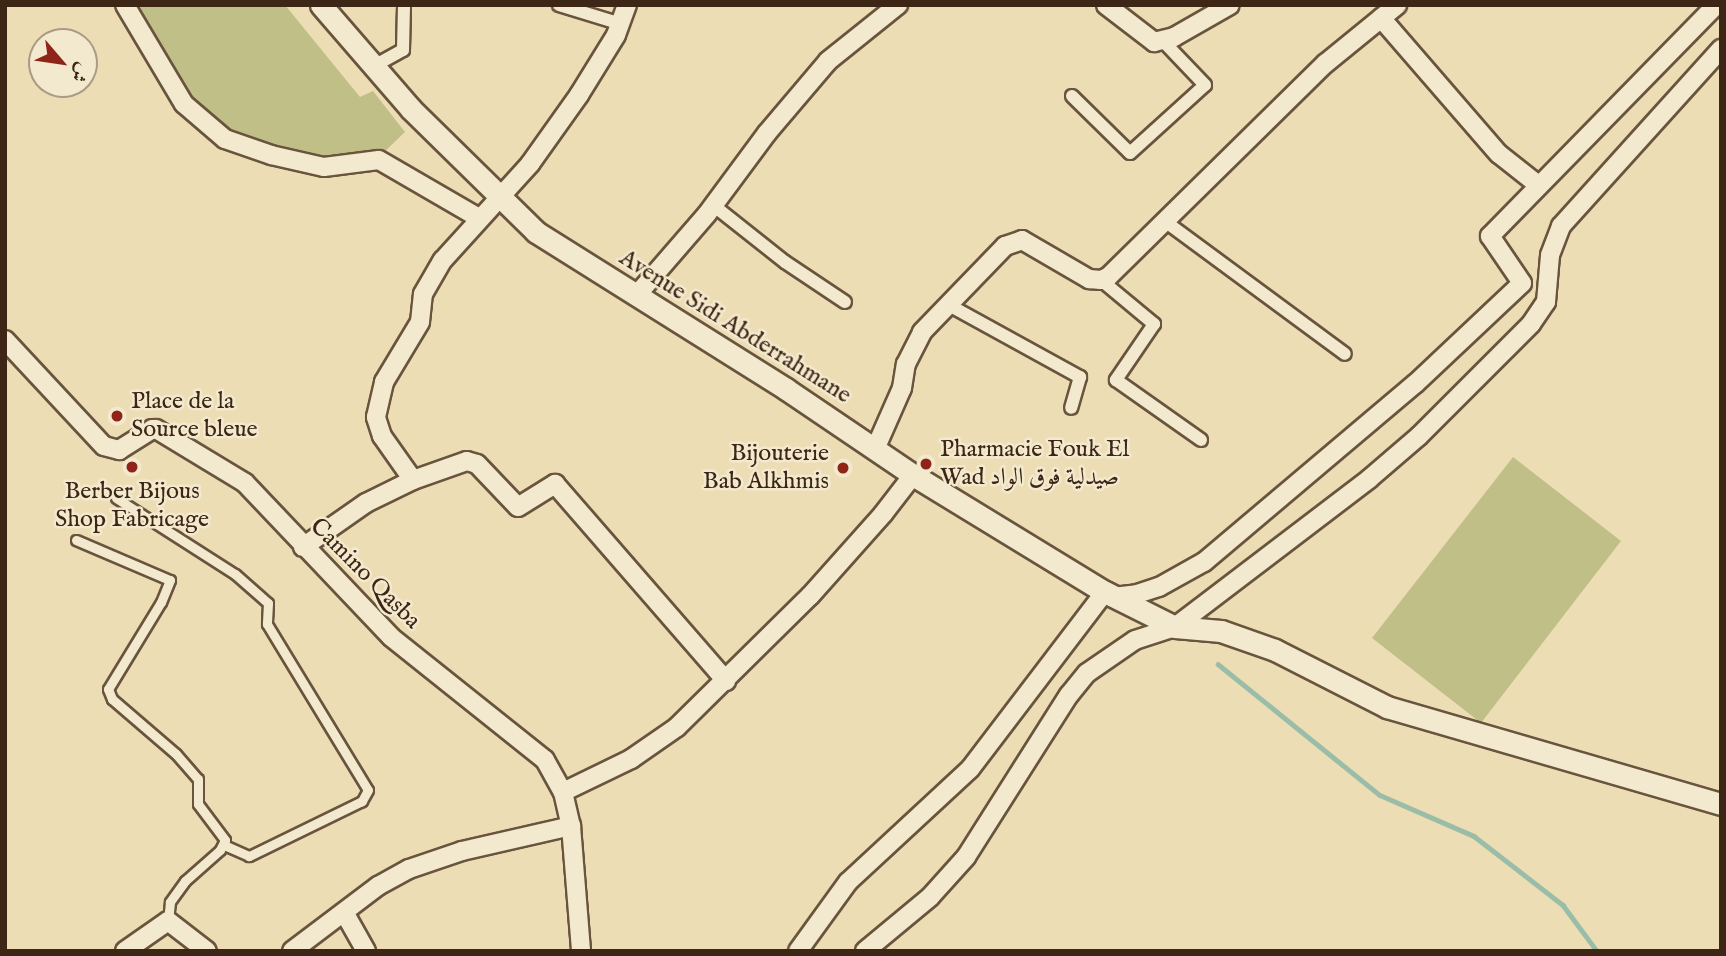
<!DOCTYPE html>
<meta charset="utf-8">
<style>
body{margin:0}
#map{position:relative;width:1726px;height:956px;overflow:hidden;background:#edddb5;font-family:"IM FELL English",Amiri,serif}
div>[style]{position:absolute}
.green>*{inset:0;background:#c0bf88}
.stream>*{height:4.5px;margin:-2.25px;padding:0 2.25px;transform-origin:2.25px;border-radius:2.25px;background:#9abda8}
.roads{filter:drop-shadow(2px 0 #69543d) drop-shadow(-2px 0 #69543d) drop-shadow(0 2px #69543d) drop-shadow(0 -2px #69543d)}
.service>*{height:9px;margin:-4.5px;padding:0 4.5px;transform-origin:4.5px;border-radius:4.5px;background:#f3e9cf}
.pedestrian>*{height:12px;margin:-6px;padding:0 6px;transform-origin:6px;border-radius:6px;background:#f3e9cf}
.minor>*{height:18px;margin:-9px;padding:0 9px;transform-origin:9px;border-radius:9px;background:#f3e9cf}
.tertiary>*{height:21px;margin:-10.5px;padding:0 10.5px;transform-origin:10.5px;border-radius:10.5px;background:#f3e9cf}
.dots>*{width:19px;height:19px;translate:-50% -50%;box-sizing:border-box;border:4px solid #f3e9cf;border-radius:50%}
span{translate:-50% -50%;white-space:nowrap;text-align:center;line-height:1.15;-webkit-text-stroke:5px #f3e9cf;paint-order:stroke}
.street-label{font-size:24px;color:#3d2615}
.poi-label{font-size:24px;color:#3d2615}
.left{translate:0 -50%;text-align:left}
.right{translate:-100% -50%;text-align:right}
.frame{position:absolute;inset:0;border:7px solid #3d2615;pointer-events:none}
.north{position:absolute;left:28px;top:28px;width:70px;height:70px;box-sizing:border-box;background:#f3e9cf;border:2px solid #aa9b85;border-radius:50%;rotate:119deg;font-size:19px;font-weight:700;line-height:28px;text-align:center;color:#3d2615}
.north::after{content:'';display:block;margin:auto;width:24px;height:32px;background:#8f2418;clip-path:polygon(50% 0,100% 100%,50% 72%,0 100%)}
</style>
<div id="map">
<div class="green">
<i style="clip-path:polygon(119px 5px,285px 5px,360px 97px,373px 91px,405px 132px,380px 156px,325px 164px,248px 148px,189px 100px)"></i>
<i style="clip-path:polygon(1513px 457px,1621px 541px,1481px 723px,1372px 638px)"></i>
</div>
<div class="stream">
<i style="left:1218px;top:664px;width:208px;rotate:39deg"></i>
<i style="left:1380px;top:795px;width:103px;rotate:23.6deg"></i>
<i style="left:1474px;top:836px;width:113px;rotate:37.8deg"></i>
<i style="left:1563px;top:905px;width:57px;rotate:53.5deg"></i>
</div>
<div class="roads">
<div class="service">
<i style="left:116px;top:498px;width:141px;rotate:32.6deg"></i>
<i style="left:235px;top:574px;width:44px;rotate:41.3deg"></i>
<i style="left:268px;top:603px;width:21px;rotate:93deg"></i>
<i style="left:267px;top:624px;width:194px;rotate:58.7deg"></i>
<i style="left:368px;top:790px;width:13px;rotate:119deg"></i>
<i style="left:362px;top:801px;width:126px;rotate:154deg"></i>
<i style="left:249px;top:856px;width:27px;rotate:-156deg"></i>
<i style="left:76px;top:540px;width:102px;rotate:23.1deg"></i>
<i style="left:170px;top:580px;width:24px;rotate:112deg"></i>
<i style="left:161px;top:602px;width:102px;rotate:121.3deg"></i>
<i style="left:108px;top:689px;width:11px;rotate:68deg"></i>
<i style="left:112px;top:699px;width:84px;rotate:40.7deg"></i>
<i style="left:176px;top:754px;width:33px;rotate:49deg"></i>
<i style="left:198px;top:779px;width:25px;rotate:90deg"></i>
<i style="left:198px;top:804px;width:45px;rotate:53.1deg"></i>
<i style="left:225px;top:840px;width:11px;rotate:117deg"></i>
<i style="left:220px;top:850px;width:47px;rotate:138.5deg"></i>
<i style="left:185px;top:881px;width:26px;rotate:126deg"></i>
<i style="left:170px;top:902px;width:19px;rotate:96deg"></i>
</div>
<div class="pedestrian">
<i style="left:559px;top:5px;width:65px;rotate:17deg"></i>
<i style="left:374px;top:66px;width:33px;rotate:-29deg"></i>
<i style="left:403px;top:50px;width:45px;rotate:-88.7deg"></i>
<i style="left:1072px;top:96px;width:81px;rotate:44.5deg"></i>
<i style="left:1130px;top:153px;width:101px;rotate:-42.2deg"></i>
<i style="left:1205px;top:85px;width:61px;rotate:-133.7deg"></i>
<i style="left:713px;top:205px;width:92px;rotate:38.4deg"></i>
<i style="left:785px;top:262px;width:72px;rotate:33.7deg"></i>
<i style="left:1166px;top:222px;width:222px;rotate:36.4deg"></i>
<i style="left:1101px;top:280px;width:69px;rotate:39.7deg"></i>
<i style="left:1154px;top:324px;width:68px;rotate:124.2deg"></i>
<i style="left:1116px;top:380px;width:104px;rotate:35.2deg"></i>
<i style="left:947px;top:304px;width:152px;rotate:28.8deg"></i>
<i style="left:1080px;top:377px;width:32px;rotate:106deg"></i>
</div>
<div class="minor">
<i style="left:125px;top:5px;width:115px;rotate:59.2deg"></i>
<i style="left:184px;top:104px;width:54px;rotate:40.5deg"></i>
<i style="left:225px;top:139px;width:49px;rotate:19.2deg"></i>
<i style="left:271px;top:155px;width:54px;rotate:12.8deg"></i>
<i style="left:324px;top:167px;width:55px;rotate:-7.3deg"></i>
<i style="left:379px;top:160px;width:116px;rotate:30.1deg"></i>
<i style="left:1106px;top:5px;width:61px;rotate:37.6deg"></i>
<i style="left:1154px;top:42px;width:21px;rotate:-14deg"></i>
<i style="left:1174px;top:37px;width:64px;rotate:-29.7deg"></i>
<i style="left:1381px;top:18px;width:180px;rotate:49.1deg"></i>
<i style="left:1499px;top:154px;width:48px;rotate:38.3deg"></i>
<i style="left:636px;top:296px;width:108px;rotate:-49.1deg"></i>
<i style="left:707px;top:214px;width:101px;rotate:-53.5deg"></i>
<i style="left:767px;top:133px;width:94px;rotate:-49.7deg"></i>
<i style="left:828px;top:61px;width:90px;rotate:-38.7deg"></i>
<i style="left:5px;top:340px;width:145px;rotate:47deg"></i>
<i style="left:104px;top:446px;width:16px;rotate:15deg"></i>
<i style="left:119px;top:450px;width:39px;rotate:-32deg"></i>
<i style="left:152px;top:429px;width:4px"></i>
<i style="left:156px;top:429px;width:104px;rotate:31.2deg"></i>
<i style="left:245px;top:483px;width:212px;rotate:46.5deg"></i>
<i style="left:391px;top:637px;width:197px;rotate:38.6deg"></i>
<i style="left:545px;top:760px;width:37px;rotate:61deg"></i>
<i style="left:563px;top:792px;width:35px;rotate:77deg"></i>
<i style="left:571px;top:826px;width:125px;rotate:85.4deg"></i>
<i style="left:876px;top:447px;width:64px;rotate:-66.2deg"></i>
<i style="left:902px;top:388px;width:24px;rotate:-81deg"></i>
<i style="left:906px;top:364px;width:36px;rotate:-63deg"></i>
<i style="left:922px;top:332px;width:120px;rotate:-46deg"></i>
<i style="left:1005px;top:246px;width:18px;rotate:-19deg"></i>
<i style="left:1022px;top:240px;width:78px;rotate:30.2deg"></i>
<i style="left:1089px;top:279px;width:12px;rotate:5deg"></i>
<i style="left:1101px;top:280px;width:8px;rotate:-23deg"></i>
<i style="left:1108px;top:277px;width:305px;rotate:-44.5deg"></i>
<i style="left:1326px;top:63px;width:92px;rotate:-39.2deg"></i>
<i style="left:413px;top:480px;width:54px;rotate:-125.2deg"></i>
<i style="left:382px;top:436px;width:20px;rotate:-108deg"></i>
<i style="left:376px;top:417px;width:36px;rotate:-77deg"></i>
<i style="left:384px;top:382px;width:70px;rotate:-59deg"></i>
<i style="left:420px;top:322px;width:28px;rotate:-84deg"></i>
<i style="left:423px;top:294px;width:39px;rotate:-60deg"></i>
<i style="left:443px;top:260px;width:130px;rotate:-47.8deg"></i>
<i style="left:530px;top:164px;width:85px;rotate:-54.6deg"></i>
<i style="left:579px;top:95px;width:70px;rotate:-58.3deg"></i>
<i style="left:616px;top:35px;width:32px;rotate:-70deg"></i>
<i style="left:303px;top:547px;width:77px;rotate:-34.9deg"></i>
<i style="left:366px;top:503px;width:52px;rotate:-26.1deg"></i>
<i style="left:413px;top:480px;width:57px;rotate:-19.4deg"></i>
<i style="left:467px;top:461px;width:10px;rotate:17deg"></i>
<i style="left:477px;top:464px;width:59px;rotate:46.4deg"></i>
<i style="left:518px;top:507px;width:44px;rotate:-31.9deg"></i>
<i style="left:555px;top:484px;width:261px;rotate:49deg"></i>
<i style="left:1113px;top:597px;width:24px;rotate:-7deg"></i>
<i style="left:1137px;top:594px;width:23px;rotate:-18deg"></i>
<i style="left:1159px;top:587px;width:51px;rotate:-29.1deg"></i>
<i style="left:1204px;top:562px;width:276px;rotate:-40.2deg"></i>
<i style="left:1415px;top:384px;width:147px;rotate:-43.3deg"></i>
<i style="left:1522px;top:283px;width:57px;rotate:-124.2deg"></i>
<i style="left:1490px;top:236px;width:323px;rotate:-45.6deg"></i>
<i style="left:563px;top:792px;width:76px;rotate:-25.9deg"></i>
<i style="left:631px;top:759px;width:56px;rotate:-34.8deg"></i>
<i style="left:677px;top:727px;width:187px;rotate:-44.6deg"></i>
<i style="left:810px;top:596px;width:110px;rotate:-48.3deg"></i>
<i style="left:883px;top:514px;width:49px;rotate:-52.4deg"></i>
<i style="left:344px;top:912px;width:45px;rotate:60.6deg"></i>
<i style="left:125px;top:951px;width:52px;rotate:-34.9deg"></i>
<i style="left:168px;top:921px;width:49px;rotate:37.6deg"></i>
<i style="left:292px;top:951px;width:108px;rotate:-37.1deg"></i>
<i style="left:378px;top:886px;width:35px;rotate:-29deg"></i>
<i style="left:409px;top:869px;width:56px;rotate:-18.8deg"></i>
<i style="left:462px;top:851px;width:112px;rotate:-12.9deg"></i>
<i style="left:798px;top:951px;width:85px;rotate:-54.1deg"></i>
<i style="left:848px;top:882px;width:166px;rotate:-42.8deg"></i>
<i style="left:970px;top:769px;width:223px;rotate:-52.7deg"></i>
<i style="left:865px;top:951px;width:85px;rotate:-39.7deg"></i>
<i style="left:930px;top:897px;width:54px;rotate:-48deg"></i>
<i style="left:966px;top:857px;width:192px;rotate:-57.6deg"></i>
<i style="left:1069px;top:695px;width:28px;rotate:-51deg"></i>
<i style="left:1087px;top:673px;width:58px;rotate:-34.5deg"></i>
<i style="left:1135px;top:640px;width:42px;rotate:-18deg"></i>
<i style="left:1175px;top:627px;width:244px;rotate:-37.3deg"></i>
<i style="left:1369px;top:479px;width:66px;rotate:-40.7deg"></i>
<i style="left:1419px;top:436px;width:158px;rotate:-45deg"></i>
<i style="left:1531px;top:324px;width:27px;rotate:-56deg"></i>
<i style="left:1546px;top:302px;width:47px;rotate:-85.1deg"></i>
<i style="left:1550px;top:255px;width:31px;rotate:-69deg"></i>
<i style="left:1561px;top:226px;width:239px;rotate:-47.9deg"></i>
</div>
<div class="tertiary">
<i style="left:321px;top:5px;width:138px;rotate:49.1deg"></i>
<i style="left:411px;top:109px;width:175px;rotate:44.5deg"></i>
<i style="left:536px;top:232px;width:295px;rotate:32.1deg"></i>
<i style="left:786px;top:389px;width:153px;rotate:34.1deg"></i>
<i style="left:913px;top:475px;width:225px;rotate:31.4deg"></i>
<i style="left:1105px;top:592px;width:78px;rotate:26.6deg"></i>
<i style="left:1175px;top:627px;width:46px;rotate:5deg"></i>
<i style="left:1221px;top:631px;width:57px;rotate:19.4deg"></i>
<i style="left:1275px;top:650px;width:126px;rotate:27deg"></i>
<i style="left:1387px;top:707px;width:348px;rotate:16.2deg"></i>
</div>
</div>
<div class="dots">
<i style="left:117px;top:416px;background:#8f2418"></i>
<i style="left:926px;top:464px;background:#8f2418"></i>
<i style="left:132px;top:467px;background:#8f2418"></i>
<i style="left:843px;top:468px;background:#8f2418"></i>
</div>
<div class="street-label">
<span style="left:735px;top:327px;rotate:32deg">Avenue Sidi Abderrahmane</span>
<span style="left:365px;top:574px;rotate:45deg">Camino Qasba</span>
</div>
<div class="poi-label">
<span class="left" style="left:131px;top:416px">Place de la<br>Source bleue</span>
<span class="left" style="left:940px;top:464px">Pharmacie Fouk El<br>Wad صيدلية فوق الواد</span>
<span class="right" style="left:829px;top:468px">Bijouterie<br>Bab Alkhmis</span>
<span style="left:132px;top:506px">Berber Bijous<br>Shop Fabricage</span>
</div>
<div class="frame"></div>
<div class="north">ش</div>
</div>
